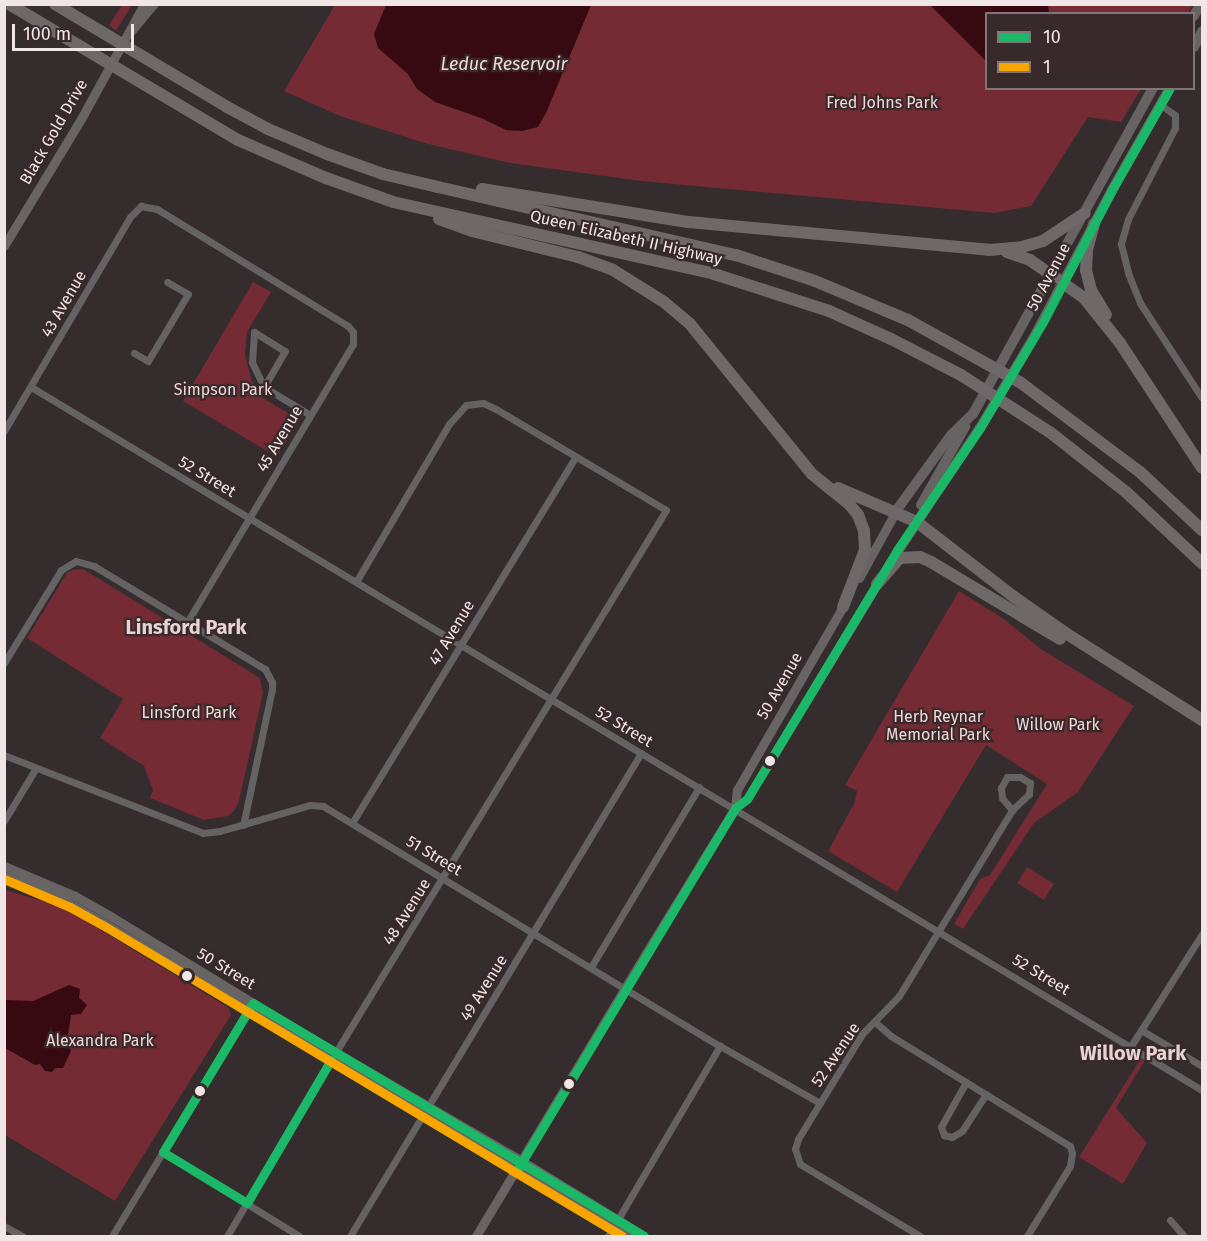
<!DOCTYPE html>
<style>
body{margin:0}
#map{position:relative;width:1207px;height:1241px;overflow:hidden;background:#342c2d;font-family:"Fira Sans",sans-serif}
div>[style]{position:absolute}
.green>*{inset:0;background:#742b33}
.water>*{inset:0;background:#370a11}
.street>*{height:7px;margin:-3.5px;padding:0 3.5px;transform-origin:3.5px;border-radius:3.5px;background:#656263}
.secondary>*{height:9px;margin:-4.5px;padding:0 4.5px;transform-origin:4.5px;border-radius:4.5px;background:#696464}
.primary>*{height:10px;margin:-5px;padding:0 5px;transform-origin:5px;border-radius:5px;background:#676363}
.highway>*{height:12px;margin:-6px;padding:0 6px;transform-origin:6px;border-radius:6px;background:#6f6868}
.bus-1>*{height:9px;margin:-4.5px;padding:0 4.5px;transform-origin:4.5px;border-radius:4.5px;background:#1ab867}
.bus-2>*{height:9px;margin:-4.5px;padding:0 4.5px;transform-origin:4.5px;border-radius:4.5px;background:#f7a600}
.dots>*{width:16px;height:16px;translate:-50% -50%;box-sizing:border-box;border:3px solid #38292a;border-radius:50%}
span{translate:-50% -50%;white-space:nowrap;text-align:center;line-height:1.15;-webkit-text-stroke:4.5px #38292a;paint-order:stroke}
.park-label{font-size:16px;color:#f2d7d7}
.street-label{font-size:16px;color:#f1e6e6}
.water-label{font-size:18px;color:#f3d8d8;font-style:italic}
.quarter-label{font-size:20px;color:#e7d3d3;font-weight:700}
.frame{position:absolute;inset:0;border:6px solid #f1e6e6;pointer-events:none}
.legend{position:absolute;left:985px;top:12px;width:210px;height:78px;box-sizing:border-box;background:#38292a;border:2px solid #827575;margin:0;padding:8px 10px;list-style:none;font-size:18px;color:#f1e6e6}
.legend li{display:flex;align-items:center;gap:12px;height:30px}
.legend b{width:30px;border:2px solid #827575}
.scale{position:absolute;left:12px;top:24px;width:122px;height:27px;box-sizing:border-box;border:3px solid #f1e6e6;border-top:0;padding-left:8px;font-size:18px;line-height:21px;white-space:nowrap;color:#f1e6e6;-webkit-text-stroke:4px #38292a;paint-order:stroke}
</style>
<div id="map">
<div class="green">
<i style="clip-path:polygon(122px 5px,132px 5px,116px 31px,109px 25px)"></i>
<i style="clip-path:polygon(335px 5px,1193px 5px,1187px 14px,986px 14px,986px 88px,1141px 89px,1121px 122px,1088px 117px,1031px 206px,994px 213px,641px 181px,510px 163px,428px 144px,340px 116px,284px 91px)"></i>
<i style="clip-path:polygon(253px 282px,271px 292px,247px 332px,245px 355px,252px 381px,266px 400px,300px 420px,277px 457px,183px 401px)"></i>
<i style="clip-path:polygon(83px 569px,260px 678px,263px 693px,239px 801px,234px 811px,228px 816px,204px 820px,150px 798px,153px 790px,144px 766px,100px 738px,123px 699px,27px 638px,67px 573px,72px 570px)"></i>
<i style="clip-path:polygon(959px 591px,1001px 617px,1041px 649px,1134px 706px,1078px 792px,1034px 823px,963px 929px,954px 924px,980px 879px,990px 875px,1047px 784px,986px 745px,897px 892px,828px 851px,854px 804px,857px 791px,845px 785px)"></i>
<i style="clip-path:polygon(1027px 867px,1054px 884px,1044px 900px,1017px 883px)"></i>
<i style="clip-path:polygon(5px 890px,63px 907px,229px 1008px,231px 1015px,115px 1201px,5px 1135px)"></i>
<i style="clip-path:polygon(1141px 1058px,1145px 1060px,1116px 1108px,1147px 1143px,1123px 1184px,1079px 1157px)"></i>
</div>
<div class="water">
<i style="clip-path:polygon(386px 5px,386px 4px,591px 5px,546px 113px,538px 127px,522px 131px,506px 130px,481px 118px,435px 102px,417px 89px,408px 74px,378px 48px,374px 34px)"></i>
<i style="clip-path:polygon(930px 5px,1048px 5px,1049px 13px,986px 14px,986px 61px)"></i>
<i style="clip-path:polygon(69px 985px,80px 989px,79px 998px,87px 1005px,81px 1014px,71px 1015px,68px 1034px,64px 1041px,71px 1051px,63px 1068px,55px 1068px,52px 1072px,45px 1071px,40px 1064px,35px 1065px,5px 1048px,5px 1000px,33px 1001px)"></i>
</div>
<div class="street">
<i style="left:1161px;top:105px;width:17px;rotate:36deg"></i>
<i style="left:1175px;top:115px;width:13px;rotate:90deg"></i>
<i style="left:1175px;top:128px;width:102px;rotate:117.3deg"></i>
<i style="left:1128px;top:219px;width:26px;rotate:106deg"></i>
<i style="left:1121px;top:244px;width:30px;rotate:76deg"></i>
<i style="left:1128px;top:273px;width:32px;rotate:68deg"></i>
<i style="left:1140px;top:303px;width:113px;rotate:56.9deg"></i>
<i style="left:254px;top:332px;width:36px;rotate:32deg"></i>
<i style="left:285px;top:351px;width:42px;rotate:120.3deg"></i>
<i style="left:264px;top:387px;width:28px;rotate:-116deg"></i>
<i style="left:252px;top:362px;width:30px;rotate:-86deg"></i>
<i style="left:134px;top:353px;width:16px;rotate:30deg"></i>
<i style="left:148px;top:361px;width:78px;rotate:-59.2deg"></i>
<i style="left:188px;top:294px;width:24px;rotate:-150deg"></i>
<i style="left:31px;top:387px;width:1366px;rotate:30.98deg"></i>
<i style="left:264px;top:387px;width:54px;rotate:31.3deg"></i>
<i style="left:4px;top:431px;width:248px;rotate:-59.5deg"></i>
<i style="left:130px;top:217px;width:16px;rotate:-45deg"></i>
<i style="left:141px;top:206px;width:16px;rotate:11deg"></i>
<i style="left:157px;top:209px;width:224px;rotate:31.5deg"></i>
<i style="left:348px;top:326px;width:8px;rotate:50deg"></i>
<i style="left:353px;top:332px;width:12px;rotate:90deg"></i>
<i style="left:353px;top:344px;width:324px;rotate:120.8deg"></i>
<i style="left:4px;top:663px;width:109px;rotate:-58.5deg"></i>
<i style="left:61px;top:570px;width:17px;rotate:-31deg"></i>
<i style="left:76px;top:561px;width:19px;rotate:16deg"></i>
<i style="left:94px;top:566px;width:200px;rotate:31.1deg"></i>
<i style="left:265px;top:669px;width:15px;rotate:62deg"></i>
<i style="left:272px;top:682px;width:7px;rotate:90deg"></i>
<i style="left:272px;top:689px;width:139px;rotate:102deg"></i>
<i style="left:4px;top:755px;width:214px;rotate:21.4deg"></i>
<i style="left:203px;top:833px;width:17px;rotate:-7deg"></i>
<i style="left:220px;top:831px;width:94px;rotate:-16.1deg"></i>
<i style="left:310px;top:805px;width:13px;rotate:4deg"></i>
<i style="left:323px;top:806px;width:464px;rotate:31.2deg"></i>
<i style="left:720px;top:1046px;width:115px;rotate:29.7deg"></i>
<i style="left:4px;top:821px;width:62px;rotate:-58.9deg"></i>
<i style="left:352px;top:823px;width:429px;rotate:-58.6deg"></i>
<i style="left:591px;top:967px;width:210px;rotate:-59deg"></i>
<i style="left:875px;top:1022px;width:21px;rotate:41deg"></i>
<i style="left:891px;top:1036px;width:210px;rotate:31.6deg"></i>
<i style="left:1070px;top:1146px;width:7px;rotate:74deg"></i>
<i style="left:1072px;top:1153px;width:13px;rotate:99deg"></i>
<i style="left:1070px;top:1166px;width:82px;rotate:121.6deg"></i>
<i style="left:1141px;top:1030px;width:71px;rotate:30.5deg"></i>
<i style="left:1131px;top:1046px;width:133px;rotate:-57.6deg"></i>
<i style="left:966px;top:1082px;width:51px;rotate:119.1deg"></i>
<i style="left:941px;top:1127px;width:9px;rotate:69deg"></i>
<i style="left:944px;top:1135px;width:8px;rotate:14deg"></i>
<i style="left:952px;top:1137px;width:12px;rotate:-31deg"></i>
<i style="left:962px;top:1131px;width:44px;rotate:-57deg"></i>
<i style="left:163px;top:1152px;width:160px;rotate:31.7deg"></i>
<i style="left:1170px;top:1220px;width:21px;rotate:49deg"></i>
<i style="left:4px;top:1226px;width:21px;rotate:29deg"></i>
<i style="left:112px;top:1236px;width:267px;rotate:-58.9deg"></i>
<i style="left:227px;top:1236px;width:204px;rotate:-59.4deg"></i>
<i style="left:331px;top:1060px;width:644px;rotate:-58.65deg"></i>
<i style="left:666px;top:510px;width:198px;rotate:-149.3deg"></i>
<i style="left:496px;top:409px;width:14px;rotate:-155deg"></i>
<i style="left:483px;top:403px;width:17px;rotate:173deg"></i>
<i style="left:466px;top:405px;width:25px;rotate:132deg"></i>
<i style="left:449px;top:424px;width:183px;rotate:120.5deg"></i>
<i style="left:350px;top:1236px;width:564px;rotate:-58.93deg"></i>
<i style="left:608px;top:1236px;width:221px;rotate:-59.5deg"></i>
<i style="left:920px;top:1236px;width:140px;rotate:-149deg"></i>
<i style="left:800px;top:1164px;width:16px;rotate:-108deg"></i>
<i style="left:795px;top:1149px;width:10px;rotate:-73deg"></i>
<i style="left:798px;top:1139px;width:123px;rotate:-58.6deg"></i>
<i style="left:862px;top:1034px;width:53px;rotate:-45.8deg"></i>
<i style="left:899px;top:996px;width:218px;rotate:-58.7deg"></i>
<i style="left:1012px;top:810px;width:23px;rotate:-43deg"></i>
<i style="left:1029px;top:794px;width:11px;rotate:-85deg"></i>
<i style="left:1030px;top:783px;width:12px;rotate:-149deg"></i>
<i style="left:1020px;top:777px;width:13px;rotate:180deg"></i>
<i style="left:1007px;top:777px;width:13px;rotate:119deg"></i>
<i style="left:1001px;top:788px;width:10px;rotate:84deg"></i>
<i style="left:1002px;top:798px;width:16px;rotate:50deg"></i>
</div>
<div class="secondary">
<i style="left:131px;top:31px;width:35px;rotate:-50deg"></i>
<i style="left:4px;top:246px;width:149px;rotate:-58.8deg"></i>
<i style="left:81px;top:119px;width:131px;rotate:-61.3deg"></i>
<i style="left:887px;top:567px;width:54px;rotate:-56.3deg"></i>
<i style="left:859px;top:578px;width:77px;rotate:-61.1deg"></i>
<i style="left:735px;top:808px;width:18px;rotate:-84deg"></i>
<i style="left:737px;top:790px;width:216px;rotate:-60deg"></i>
<i style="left:4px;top:866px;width:77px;rotate:22.9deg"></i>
<i style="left:75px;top:896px;width:43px;rotate:29.6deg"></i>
<i style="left:112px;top:917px;width:211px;rotate:31.4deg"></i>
<i style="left:292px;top:1027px;width:266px;rotate:30.2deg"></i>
<i style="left:522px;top:1161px;width:143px;rotate:31.6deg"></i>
<i style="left:4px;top:876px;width:50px;rotate:19.9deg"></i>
<i style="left:51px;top:893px;width:67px;rotate:29.6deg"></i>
<i style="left:109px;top:926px;width:605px;rotate:30.8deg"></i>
<i style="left:476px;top:1236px;width:330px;rotate:-59deg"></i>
<i style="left:646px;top:953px;width:170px;rotate:-58.5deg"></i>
<i style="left:735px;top:808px;width:15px;rotate:-37deg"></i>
<i style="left:747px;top:799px;width:257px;rotate:-58.8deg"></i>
</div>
<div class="primary">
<i style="left:1194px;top:16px;width:13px;rotate:-63deg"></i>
<i style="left:1194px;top:47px;width:18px;rotate:-63deg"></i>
<i style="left:921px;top:505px;width:90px;rotate:-60.6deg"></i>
<i style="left:896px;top:511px;width:94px;rotate:-54.1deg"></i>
<i style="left:951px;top:435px;width:30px;rotate:-44deg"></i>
<i style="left:973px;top:414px;width:372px;rotate:-61.1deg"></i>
<i style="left:917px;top:522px;width:113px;rotate:-56.2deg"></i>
<i style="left:980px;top:428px;width:106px;rotate:-59.3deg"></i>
<i style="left:1034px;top:337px;width:166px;rotate:-62deg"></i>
<i style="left:1112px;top:190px;width:117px;rotate:-60.4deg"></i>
</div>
<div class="highway">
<i style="left:9px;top:4px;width:266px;rotate:30.7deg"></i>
<i style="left:238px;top:140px;width:96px;rotate:23.4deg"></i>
<i style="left:326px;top:178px;width:71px;rotate:19.7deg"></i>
<i style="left:393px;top:202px;width:329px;rotate:12.6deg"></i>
<i style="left:714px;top:274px;width:121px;rotate:17.8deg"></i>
<i style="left:829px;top:311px;width:68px;rotate:24.3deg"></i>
<i style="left:891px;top:339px;width:79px;rotate:27.2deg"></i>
<i style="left:961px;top:375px;width:107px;rotate:32.8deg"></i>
<i style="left:1051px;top:433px;width:95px;rotate:38.2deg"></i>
<i style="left:1126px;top:492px;width:104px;rotate:43.1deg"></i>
<i style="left:55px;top:4px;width:200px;rotate:30.9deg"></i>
<i style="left:227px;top:107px;width:47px;rotate:28.2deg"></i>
<i style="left:268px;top:129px;width:64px;rotate:23deg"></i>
<i style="left:327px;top:154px;width:59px;rotate:19.7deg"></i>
<i style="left:383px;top:174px;width:57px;rotate:13.3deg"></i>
<i style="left:438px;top:187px;width:306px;rotate:12.9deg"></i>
<i style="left:736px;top:255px;width:83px;rotate:18.2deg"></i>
<i style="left:815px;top:281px;width:101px;rotate:22.8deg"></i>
<i style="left:908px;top:320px;width:129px;rotate:29.1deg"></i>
<i style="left:1021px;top:383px;width:149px;rotate:36.8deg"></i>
<i style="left:1140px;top:472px;width:85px;rotate:43.1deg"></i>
<i style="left:482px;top:189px;width:210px;rotate:9.1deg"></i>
<i style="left:689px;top:222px;width:301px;rotate:5.3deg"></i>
<i style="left:989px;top:250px;width:33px;rotate:-5deg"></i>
<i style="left:1022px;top:247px;width:22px;rotate:-16deg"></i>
<i style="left:1043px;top:241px;width:50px;rotate:-33.7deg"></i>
<i style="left:439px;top:219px;width:35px;rotate:20deg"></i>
<i style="left:472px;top:231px;width:109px;rotate:13.8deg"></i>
<i style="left:578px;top:257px;width:37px;rotate:20deg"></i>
<i style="left:613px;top:270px;width:60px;rotate:32.1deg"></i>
<i style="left:664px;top:302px;width:34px;rotate:40deg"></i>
<i style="left:690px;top:324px;width:193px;rotate:50.9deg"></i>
<i style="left:812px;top:474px;width:49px;rotate:39.2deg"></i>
<i style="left:850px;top:505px;width:13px;rotate:51deg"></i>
<i style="left:858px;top:515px;width:17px;rotate:69deg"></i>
<i style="left:864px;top:531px;width:19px;rotate:87deg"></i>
<i style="left:865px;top:550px;width:61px;rotate:111.1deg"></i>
<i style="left:1094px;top:224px;width:28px;rotate:105deg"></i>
<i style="left:1087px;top:251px;width:19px;rotate:93deg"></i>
<i style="left:1086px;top:270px;width:21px;rotate:76deg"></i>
<i style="left:1091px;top:290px;width:29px;rotate:59deg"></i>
<i style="left:1007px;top:252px;width:24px;rotate:19deg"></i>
<i style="left:1030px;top:260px;width:66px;rotate:35.1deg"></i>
<i style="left:1084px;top:298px;width:58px;rotate:51.3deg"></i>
<i style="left:1120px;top:343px;width:149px;rotate:56.7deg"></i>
<i style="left:838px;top:488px;width:86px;rotate:23.3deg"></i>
<i style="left:917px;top:522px;width:123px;rotate:37.7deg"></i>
<i style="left:1014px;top:597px;width:61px;rotate:35deg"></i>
<i style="left:1064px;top:632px;width:164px;rotate:32.5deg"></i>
<i style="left:877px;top:584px;width:35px;rotate:-49deg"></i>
<i style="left:900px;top:558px;width:20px;rotate:-3deg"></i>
<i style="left:920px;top:557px;width:12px;rotate:24deg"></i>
<i style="left:931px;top:562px;width:150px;rotate:30.8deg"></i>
</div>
<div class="bus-1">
<i style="left:253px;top:1003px;width:455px;rotate:30.8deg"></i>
<i style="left:163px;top:1152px;width:174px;rotate:-58.9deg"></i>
<i style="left:163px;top:1152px;width:98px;rotate:31.3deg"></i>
<i style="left:517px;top:1170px;width:423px;rotate:-58.9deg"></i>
<i style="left:735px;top:808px;width:15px;rotate:-37deg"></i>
<i style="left:747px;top:799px;width:291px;rotate:-58.9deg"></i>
<i style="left:897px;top:550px;width:148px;rotate:-55.8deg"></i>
<i style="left:980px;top:428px;width:123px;rotate:-59.3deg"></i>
<i style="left:1043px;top:322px;width:149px;rotate:-62.4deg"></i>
<i style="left:1112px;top:190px;width:117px;rotate:-60.4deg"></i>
<i style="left:247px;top:1203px;width:166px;rotate:-59.6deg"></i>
</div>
<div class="bus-2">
<i style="left:4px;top:879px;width:72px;rotate:23deg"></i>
<i style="left:70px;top:907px;width:41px;rotate:29.1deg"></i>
<i style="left:106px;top:927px;width:601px;rotate:30.91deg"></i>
</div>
<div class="dots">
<i style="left:770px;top:761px;background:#f1e6e6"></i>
<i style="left:187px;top:976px;background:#f1e6e6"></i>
<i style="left:569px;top:1084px;background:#f1e6e6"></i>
<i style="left:200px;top:1091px;background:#f1e6e6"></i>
</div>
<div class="park-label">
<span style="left:882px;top:103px">Fred Johns Park</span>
<span style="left:223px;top:390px">Simpson Park</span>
<span style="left:189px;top:713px">Linsford Park</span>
<span style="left:938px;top:726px">Herb Reynar<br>Memorial Park</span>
<span style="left:1058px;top:725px">Willow Park</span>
<span style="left:100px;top:1041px">Alexandra Park</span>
</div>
<div class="street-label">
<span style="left:54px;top:132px;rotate:-60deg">Black Gold Drive</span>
<span style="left:626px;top:238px;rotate:13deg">Queen Elizabeth II Highway</span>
<span style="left:1049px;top:277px;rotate:-62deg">50 Avenue</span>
<span style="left:64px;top:304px;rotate:-60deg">43 Avenue</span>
<span style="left:280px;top:439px;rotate:-59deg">45 Avenue</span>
<span style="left:207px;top:477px;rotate:31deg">52 Street</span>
<span style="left:452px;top:633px;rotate:-59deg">47 Avenue</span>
<span style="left:780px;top:686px;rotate:-60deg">50 Avenue</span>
<span style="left:624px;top:727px;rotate:31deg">52 Street</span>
<span style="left:434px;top:856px;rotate:31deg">51 Street</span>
<span style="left:407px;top:912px;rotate:-58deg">48 Avenue</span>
<span style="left:226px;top:969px;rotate:31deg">50 Street</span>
<span style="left:1041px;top:975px;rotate:31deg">52 Street</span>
<span style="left:484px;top:988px;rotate:-58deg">49 Avenue</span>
<span style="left:836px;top:1055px;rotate:-56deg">52 Avenue</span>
</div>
<div class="water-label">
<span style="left:504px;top:64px">Leduc Reservoir</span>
</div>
<div class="quarter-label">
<span style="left:186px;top:627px">Linsford Park</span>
<span style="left:1133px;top:1053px">Willow Park</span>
</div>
<div class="frame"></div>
<ul class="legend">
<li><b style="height:8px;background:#1ab867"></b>10</li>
<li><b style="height:8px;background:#f7a600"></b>1</li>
</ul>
<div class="scale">100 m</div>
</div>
